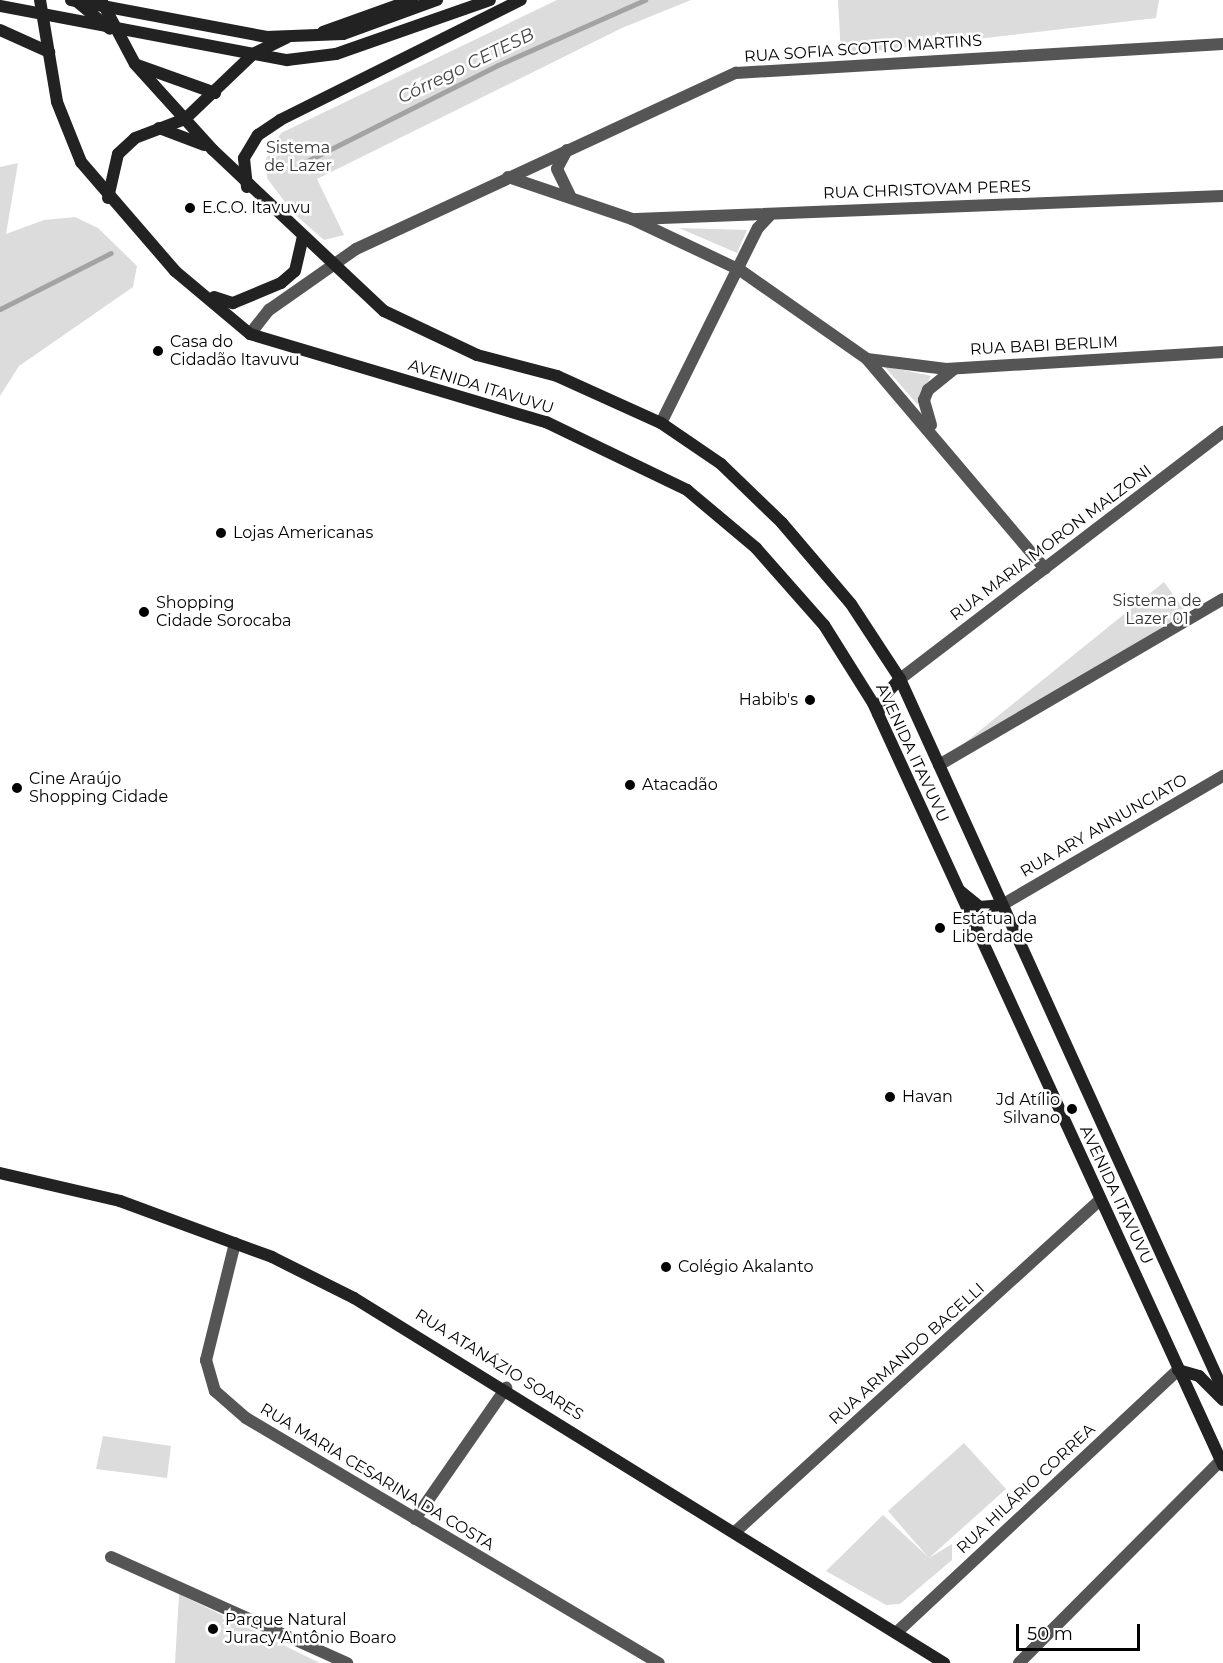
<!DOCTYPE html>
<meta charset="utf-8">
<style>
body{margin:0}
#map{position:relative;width:1223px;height:1663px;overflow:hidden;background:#fff;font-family:Montserrat,sans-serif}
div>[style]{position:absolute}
.green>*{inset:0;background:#dcdcdc}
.stream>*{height:5px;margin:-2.5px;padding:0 2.5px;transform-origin:2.5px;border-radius:2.5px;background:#a3a3a3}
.street>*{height:12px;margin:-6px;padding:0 6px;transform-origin:6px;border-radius:6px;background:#555}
.secondary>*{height:12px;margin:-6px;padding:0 6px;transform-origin:6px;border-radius:6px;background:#222}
.secondary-bridge>*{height:12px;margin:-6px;padding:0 6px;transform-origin:6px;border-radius:6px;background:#222}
.dots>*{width:16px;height:16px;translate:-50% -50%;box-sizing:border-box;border:3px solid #fff;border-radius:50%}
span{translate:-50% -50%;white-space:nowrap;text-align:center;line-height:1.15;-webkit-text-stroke:5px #fff;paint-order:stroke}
.street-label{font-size:16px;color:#000}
.park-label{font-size:16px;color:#333}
.poi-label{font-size:16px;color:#000}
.left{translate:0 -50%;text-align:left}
.right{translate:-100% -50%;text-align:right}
.water-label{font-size:18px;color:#444;font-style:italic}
.scale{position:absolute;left:1016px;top:1624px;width:124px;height:27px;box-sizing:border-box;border:3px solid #000;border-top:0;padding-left:8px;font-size:18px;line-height:21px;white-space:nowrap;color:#000;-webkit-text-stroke:4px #fff;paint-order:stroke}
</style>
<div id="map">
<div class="green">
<i style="clip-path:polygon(557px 0,691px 0,622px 28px,317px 179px,344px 235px,324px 240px,293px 213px,267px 178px,266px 159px,281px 133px)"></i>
<i style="clip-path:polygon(838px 0,1159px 0,1156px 18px,841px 55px)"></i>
<i style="clip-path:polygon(18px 163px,6px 234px,44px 220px,75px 217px,98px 228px,137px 266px,133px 287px,19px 366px,0 396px,0 167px)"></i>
<i style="clip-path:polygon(679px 228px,747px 230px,737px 253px)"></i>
<i style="clip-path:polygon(884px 366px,931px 376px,917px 404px)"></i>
<i style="clip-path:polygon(1164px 582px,1187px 614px,957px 749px)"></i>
<i style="clip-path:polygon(103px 1436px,171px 1446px,167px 1478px,96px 1469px)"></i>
<i style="clip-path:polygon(964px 1443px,1006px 1489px,929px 1558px,952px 1544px,952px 1560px,900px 1604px,886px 1605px,826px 1571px,883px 1515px,928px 1557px,888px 1511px)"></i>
<i style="clip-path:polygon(179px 1594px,320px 1663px,175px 1663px)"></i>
</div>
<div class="stream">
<i style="left:301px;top:164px;width:220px;rotate:-26.7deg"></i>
<i style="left:498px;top:65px;width:161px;rotate:-23.9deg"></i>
<i style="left:0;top:309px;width:124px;rotate:-26.8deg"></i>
</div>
<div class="street">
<i style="left:567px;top:150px;width:21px;rotate:118deg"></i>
<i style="left:557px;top:169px;width:32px;rotate:64deg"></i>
<i style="left:508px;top:177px;width:131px;rotate:18.7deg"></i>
<i style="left:632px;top:219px;width:119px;rotate:25.3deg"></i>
<i style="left:740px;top:270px;width:155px;rotate:35deg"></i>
<i style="left:867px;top:359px;width:275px;rotate:49.7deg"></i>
<i style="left:636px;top:219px;width:587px;rotate:-2.24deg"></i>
<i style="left:250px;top:334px;width:31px;rotate:-52deg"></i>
<i style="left:269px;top:310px;width:106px;rotate:-35deg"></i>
<i style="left:356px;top:249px;width:419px;rotate:-24.9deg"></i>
<i style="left:736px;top:73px;width:488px;rotate:-3.4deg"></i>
<i style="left:867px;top:359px;width:80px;rotate:7.2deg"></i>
<i style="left:946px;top:369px;width:278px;rotate:-3.5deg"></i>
<i style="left:661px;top:423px;width:218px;rotate:-63.6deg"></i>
<i style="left:758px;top:228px;width:19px;rotate:-47deg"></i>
<i style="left:931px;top:425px;width:26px;rotate:-106deg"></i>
<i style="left:924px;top:400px;width:11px;rotate:-68deg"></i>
<i style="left:928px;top:390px;width:33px;rotate:-39deg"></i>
<i style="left:900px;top:679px;width:407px;rotate:-37.4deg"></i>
<i style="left:939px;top:765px;width:329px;rotate:-30.3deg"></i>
<i style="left:1002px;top:905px;width:256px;rotate:-30.3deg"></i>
<i style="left:235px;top:1243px;width:121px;rotate:103.9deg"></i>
<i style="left:206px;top:1360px;width:32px;rotate:74deg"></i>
<i style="left:215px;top:1391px;width:41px;rotate:41.1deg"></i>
<i style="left:246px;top:1418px;width:480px;rotate:30.7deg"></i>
<i style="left:415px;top:1519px;width:160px;rotate:-55.2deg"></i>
<i style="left:735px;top:1532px;width:493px;rotate:-42.3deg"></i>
<i style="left:111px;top:1557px;width:259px;rotate:24.2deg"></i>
<i style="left:896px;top:1633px;width:386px;rotate:-43deg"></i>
<i style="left:1019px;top:1663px;width:286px;rotate:-45.1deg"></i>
</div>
<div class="secondary">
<i style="left:40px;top:0;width:103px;rotate:80.5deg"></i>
<i style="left:57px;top:102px;width:65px;rotate:68.2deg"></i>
<i style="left:81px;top:162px;width:144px;rotate:49.2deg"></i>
<i style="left:175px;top:271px;width:98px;rotate:40deg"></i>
<i style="left:250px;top:334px;width:309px;rotate:16.6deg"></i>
<i style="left:546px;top:422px;width:157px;rotate:25.7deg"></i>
<i style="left:687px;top:490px;width:90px;rotate:40deg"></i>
<i style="left:756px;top:548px;width:103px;rotate:48.6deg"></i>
<i style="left:824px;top:625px;width:92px;rotate:57.9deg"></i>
<i style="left:873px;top:703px;width:839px;rotate:65.33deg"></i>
<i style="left:75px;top:0;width:45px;rotate:39.6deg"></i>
<i style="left:101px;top:0;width:72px;rotate:62deg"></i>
<i style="left:135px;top:64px;width:116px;rotate:47.8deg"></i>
<i style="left:213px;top:150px;width:235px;rotate:43.3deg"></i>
<i style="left:384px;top:311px;width:103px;rotate:25.3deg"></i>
<i style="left:477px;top:355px;width:83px;rotate:14.7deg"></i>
<i style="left:557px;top:376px;width:114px;rotate:24.3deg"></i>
<i style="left:661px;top:423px;width:73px;rotate:34.3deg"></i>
<i style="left:721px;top:464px;width:85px;rotate:44deg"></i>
<i style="left:782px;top:523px;width:106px;rotate:49.6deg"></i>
<i style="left:851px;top:604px;width:90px;rotate:56.8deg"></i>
<i style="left:900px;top:679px;width:781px;rotate:65.57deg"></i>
<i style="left:0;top:30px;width:54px;rotate:24.2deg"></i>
<i style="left:323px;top:32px;width:95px;rotate:-19.8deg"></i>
<i style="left:137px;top:65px;width:83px;rotate:19.7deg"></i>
<i style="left:159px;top:128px;width:48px;rotate:20.7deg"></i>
<i style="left:247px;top:187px;width:29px;rotate:-96deg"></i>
<i style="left:244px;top:158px;width:27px;rotate:-59deg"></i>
<i style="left:258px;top:135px;width:27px;rotate:-34deg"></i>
<i style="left:280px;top:120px;width:269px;rotate:-26.5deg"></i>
<i style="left:108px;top:198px;width:45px;rotate:-77.2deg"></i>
<i style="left:118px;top:154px;width:23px;rotate:-43deg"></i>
<i style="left:135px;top:138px;width:53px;rotate:-20.8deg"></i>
<i style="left:185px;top:119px;width:94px;rotate:-43.7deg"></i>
<i style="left:253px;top:54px;width:37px;rotate:-26deg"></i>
<i style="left:214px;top:297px;width:20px;rotate:18deg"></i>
<i style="left:233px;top:303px;width:52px;rotate:-22.6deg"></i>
<i style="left:281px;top:283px;width:18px;rotate:-41deg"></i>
<i style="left:295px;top:271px;width:35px;rotate:-77deg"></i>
<i style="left:878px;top:714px;width:20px;rotate:-70deg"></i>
<i style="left:885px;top:695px;width:22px;rotate:-47deg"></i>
<i style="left:960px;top:891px;width:26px;rotate:39deg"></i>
<i style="left:980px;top:907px;width:22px;rotate:-5deg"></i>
<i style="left:0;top:1173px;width:123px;rotate:13.1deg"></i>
<i style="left:120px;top:1201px;width:162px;rotate:20.2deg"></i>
<i style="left:272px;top:1257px;width:92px;rotate:26.6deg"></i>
<i style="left:354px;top:1298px;width:694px;rotate:31.74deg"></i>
<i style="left:1178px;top:1370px;width:22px;rotate:16deg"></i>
<i style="left:1199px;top:1376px;width:34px;rotate:45deg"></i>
</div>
<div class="secondary-bridge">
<i style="left:71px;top:0;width:198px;rotate:10.7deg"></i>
<i style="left:266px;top:37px;width:77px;rotate:-2.2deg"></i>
<i style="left:343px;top:34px;width:100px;rotate:-19.9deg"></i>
<i style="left:0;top:6px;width:292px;rotate:10.7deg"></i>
<i style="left:287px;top:60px;width:49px;rotate:-7deg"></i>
<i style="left:336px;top:54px;width:163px;rotate:-19.3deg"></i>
</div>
<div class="dots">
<i style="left:190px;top:208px;background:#000"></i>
<i style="left:158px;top:351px;background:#000"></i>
<i style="left:221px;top:533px;background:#000"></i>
<i style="left:144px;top:612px;background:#000"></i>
<i style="left:810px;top:700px;background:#000"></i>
<i style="left:630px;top:785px;background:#000"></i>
<i style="left:17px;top:788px;background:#000"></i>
<i style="left:940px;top:928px;background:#000"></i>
<i style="left:890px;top:1097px;background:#000"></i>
<i style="left:1072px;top:1109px;background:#000"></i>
<i style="left:666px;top:1267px;background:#000"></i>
<i style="left:213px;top:1629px;background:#000"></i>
</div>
<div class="street-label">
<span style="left:863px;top:49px;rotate:-4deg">RUA SOFIA SCOTTO MARTINS</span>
<span style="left:927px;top:190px;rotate:-2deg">RUA CHRISTOVAM PERES</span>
<span style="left:1044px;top:346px;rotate:-3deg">RUA BABI BERLIM</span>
<span style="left:481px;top:387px;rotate:17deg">AVENIDA ITAVUVU</span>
<span style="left:1051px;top:543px;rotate:-37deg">RUA MARIA MORON MALZONI</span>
<span style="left:912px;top:753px;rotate:65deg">AVENIDA ITAVUVU</span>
<span style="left:1104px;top:826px;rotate:-30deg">RUA ARY ANNUNCIATO</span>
<span style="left:1116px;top:1195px;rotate:65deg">AVENIDA ITAVUVU</span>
<span style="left:907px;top:1354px;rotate:-42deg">RUA ARMANDO BACELLI</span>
<span style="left:499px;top:1365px;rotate:32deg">RUA ATANÁZIO SOARES</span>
<span style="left:377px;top:1477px;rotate:31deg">RUA MARIA CESARINA DA COSTA</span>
<span style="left:1026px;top:1489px;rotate:-43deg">RUA HILÁRIO CORREA</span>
</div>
<div class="park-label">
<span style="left:298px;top:157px">Sistema<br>de Lazer</span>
<span style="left:1157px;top:610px">Sistema de<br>Lazer 01</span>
</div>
<div class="poi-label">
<span class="left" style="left:202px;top:208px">E.C.O. Itavuvu</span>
<span class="left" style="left:170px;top:351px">Casa do<br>Cidadão Itavuvu</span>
<span class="left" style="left:233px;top:533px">Lojas Americanas</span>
<span class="left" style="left:156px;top:612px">Shopping<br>Cidade Sorocaba</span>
<span class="right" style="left:798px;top:700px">Habib's</span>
<span class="left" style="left:29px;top:788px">Cine Araújo<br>Shopping Cidade</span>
<span class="left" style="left:642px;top:785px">Atacadão</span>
<span class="left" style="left:952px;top:928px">Estátua da<br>Liberdade</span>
<span class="left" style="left:902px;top:1097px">Havan</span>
<span class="right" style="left:1060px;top:1109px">Jd Atílio<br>Silvano</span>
<span class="left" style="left:678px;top:1267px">Colégio Akalanto</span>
<span class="left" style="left:225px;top:1629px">Parque Natural<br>Juracy Antônio Boaro</span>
</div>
<div class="water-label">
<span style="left:466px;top:66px;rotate:-26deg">Córrego CETESB</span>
</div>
<div class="scale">50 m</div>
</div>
